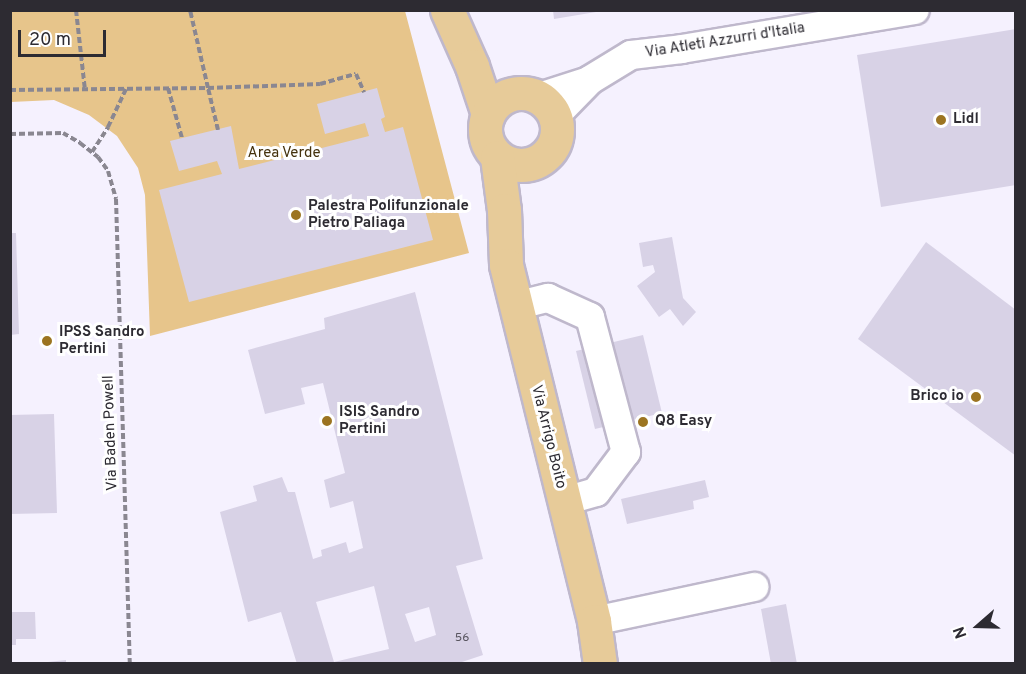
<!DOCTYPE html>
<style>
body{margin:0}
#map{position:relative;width:1026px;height:674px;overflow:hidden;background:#f5f1fe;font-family:Overpass,sans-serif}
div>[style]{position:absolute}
.green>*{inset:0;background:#e7c58b}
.building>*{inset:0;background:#d8d2e6}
.path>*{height:4px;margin-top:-2px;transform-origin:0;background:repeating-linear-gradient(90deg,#8a8791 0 6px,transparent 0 9px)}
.roads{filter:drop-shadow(2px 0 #bfb8cc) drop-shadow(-2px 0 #bfb8cc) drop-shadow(0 2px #bfb8cc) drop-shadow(0 -2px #bfb8cc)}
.minor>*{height:28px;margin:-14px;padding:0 14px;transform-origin:14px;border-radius:14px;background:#fff}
.major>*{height:33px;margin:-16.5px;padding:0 16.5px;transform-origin:16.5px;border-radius:16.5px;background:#e7cb99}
.major>.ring{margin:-16.5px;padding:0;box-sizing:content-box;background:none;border:33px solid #e7cb99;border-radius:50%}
.dots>*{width:16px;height:16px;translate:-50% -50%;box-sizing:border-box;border:3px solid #fff;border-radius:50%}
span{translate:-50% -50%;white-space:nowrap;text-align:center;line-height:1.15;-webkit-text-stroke:6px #fff;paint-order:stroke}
.number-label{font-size:12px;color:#58555f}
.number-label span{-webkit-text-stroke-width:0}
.street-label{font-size:15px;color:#2d2b32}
.poi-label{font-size:15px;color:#2d2b32;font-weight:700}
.left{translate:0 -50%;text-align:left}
.right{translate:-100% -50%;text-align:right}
.park-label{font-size:15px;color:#44310c}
.frame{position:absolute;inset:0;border:12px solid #2d2b32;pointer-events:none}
.north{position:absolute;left:948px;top:596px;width:60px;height:60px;-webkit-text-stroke:4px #fff;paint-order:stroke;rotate:250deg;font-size:16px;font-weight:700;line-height:24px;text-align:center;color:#2d2b32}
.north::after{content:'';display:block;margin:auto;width:21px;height:27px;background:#2d2b32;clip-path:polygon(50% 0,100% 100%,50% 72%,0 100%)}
.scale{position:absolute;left:18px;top:30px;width:88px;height:27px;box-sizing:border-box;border:3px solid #2d2b32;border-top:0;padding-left:8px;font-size:18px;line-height:21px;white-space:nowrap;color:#2d2b32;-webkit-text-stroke:4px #fff;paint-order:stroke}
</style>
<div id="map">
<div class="green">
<i style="clip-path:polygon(10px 11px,405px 11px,469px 253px,150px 336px,145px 195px,138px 168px,117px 136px,89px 115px,54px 100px,11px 102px)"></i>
</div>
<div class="building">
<i style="clip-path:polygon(553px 10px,596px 10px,596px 12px,554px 19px)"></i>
<i style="clip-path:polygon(1016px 29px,1016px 185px,881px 207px,857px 55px)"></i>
<i style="clip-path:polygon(377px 88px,385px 117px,381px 119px,385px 132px,403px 127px,433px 240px,189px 302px,159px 190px,222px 174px,217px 161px,179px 171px,170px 141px,231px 126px,239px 169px,369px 136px,365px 123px,325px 134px,317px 104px)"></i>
<i style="clip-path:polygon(10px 233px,16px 233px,19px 334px,10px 335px)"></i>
<i style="clip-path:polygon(672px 237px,683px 298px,696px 312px,683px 326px,670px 309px,659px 317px,637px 286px,655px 272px,653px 265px,643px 267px,639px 243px)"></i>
<i style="clip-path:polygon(926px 242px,1016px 310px,1016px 456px,858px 339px)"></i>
<i style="clip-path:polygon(evenodd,415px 292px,483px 559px,456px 566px,483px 655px,456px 664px,297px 664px,281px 612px,248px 622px,220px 512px,257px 501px,253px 486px,282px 477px,288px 492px,295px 492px,313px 559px,322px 556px,321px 550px,346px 542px,349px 553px,363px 548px,353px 501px,330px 508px,324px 480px,345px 473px,323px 383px,301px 388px,305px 404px,265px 414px,248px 350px,325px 329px,324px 318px,415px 292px,374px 586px,389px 649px,334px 662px,316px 602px,374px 586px,415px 292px,429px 607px,436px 635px,415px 642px,405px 614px,429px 607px)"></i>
<i style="clip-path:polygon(643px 335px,662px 413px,595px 429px,576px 351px)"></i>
<i style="clip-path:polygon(54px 414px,57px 513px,10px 514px,10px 415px)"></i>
<i style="clip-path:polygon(705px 480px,709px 497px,693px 501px,694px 509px,627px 524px,621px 499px)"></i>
<i style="clip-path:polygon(786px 604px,797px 664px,771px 664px,761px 609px)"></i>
<i style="clip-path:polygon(10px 612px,35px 612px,36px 639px,16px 639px,16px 645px,10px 645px)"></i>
<i style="clip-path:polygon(66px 660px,66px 664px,48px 664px,48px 662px)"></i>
</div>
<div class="path">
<i style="left:76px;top:10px;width:81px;rotate:83.6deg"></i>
<i style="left:168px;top:88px;width:52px;rotate:74.4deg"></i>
<i style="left:10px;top:90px;width:198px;rotate:-0.6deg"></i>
<i style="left:208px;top:88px;width:80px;rotate:-103deg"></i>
<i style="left:218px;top:130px;width:43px;rotate:-103.4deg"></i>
<i style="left:208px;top:88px;width:112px;rotate:-2deg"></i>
<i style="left:320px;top:84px;width:37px;rotate:-16deg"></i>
<i style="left:356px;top:74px;width:20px;rotate:66deg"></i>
<i style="left:10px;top:134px;width:53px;rotate:-1.1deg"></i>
<i style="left:63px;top:133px;width:20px;rotate:30deg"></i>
<i style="left:80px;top:143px;width:23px;rotate:38deg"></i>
<i style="left:98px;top:157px;width:17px;rotate:54deg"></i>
<i style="left:108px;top:171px;width:29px;rotate:74deg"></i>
<i style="left:116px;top:199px;width:465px;rotate:88.3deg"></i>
<i style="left:92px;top:152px;width:30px;rotate:-57deg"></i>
<i style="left:108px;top:127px;width:42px;rotate:-64.7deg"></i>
</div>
<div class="roads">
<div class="minor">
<i style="left:539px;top:97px;width:49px;rotate:-17.7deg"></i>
<i style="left:555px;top:116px;width:50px;rotate:-45.8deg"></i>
<i style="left:590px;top:80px;width:48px;rotate:-31.4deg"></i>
<i style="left:631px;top:55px;width:51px;rotate:-6.7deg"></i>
<i style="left:682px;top:49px;width:236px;rotate:-9.5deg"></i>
<i style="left:515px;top:306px;width:34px;rotate:-14deg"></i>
<i style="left:548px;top:298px;width:46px;rotate:24.3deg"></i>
<i style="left:590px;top:317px;width:140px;rotate:75.1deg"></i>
<i style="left:626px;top:452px;width:50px;rotate:126.9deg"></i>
<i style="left:596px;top:492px;width:33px;rotate:164deg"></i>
<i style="left:594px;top:621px;width:164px;rotate:-12deg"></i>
</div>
<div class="major">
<i style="left:447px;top:10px;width:61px;rotate:65.9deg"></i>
<i style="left:472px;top:66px;width:51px;rotate:71.6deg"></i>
<i class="ring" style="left:485px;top:93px;width:39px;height:39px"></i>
<i style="left:497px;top:157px;width:53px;rotate:82.5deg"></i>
<i style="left:504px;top:210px;width:55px;rotate:87.9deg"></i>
<i style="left:506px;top:265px;width:367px;rotate:76.1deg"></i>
<i style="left:594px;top:621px;width:43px;rotate:82.1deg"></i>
</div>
</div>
<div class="dots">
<i style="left:941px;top:120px;background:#9c7421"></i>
<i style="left:296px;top:215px;background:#9c7421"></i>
<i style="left:47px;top:341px;background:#9c7421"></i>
<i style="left:976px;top:397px;background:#9c7421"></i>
<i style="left:327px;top:421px;background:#9c7421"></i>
<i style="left:643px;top:422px;background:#9c7421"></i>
</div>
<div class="number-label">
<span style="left:462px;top:639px">56</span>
</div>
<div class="street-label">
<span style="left:725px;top:41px;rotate:-9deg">Via Atleti Azzurri d'Italia</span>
<span style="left:111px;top:433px;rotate:-92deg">Via Baden Powell</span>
<span style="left:548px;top:437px;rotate:76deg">Via Arrigo Boito</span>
</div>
<div class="poi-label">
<span class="left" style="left:953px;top:120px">Lidl</span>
<span class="left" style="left:308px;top:215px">Palestra Polifunzionale<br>Pietro Paliaga</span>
<span class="left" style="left:59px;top:341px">IPSS Sandro<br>Pertini</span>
<span class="right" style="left:964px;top:397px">Brico io</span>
<span class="left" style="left:339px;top:421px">ISIS Sandro<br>Pertini</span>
<span class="left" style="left:655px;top:422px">Q8 Easy</span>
</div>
<div class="park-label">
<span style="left:284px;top:154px">Area Verde</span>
</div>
<div class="frame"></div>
<div class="north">N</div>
<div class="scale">20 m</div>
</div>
